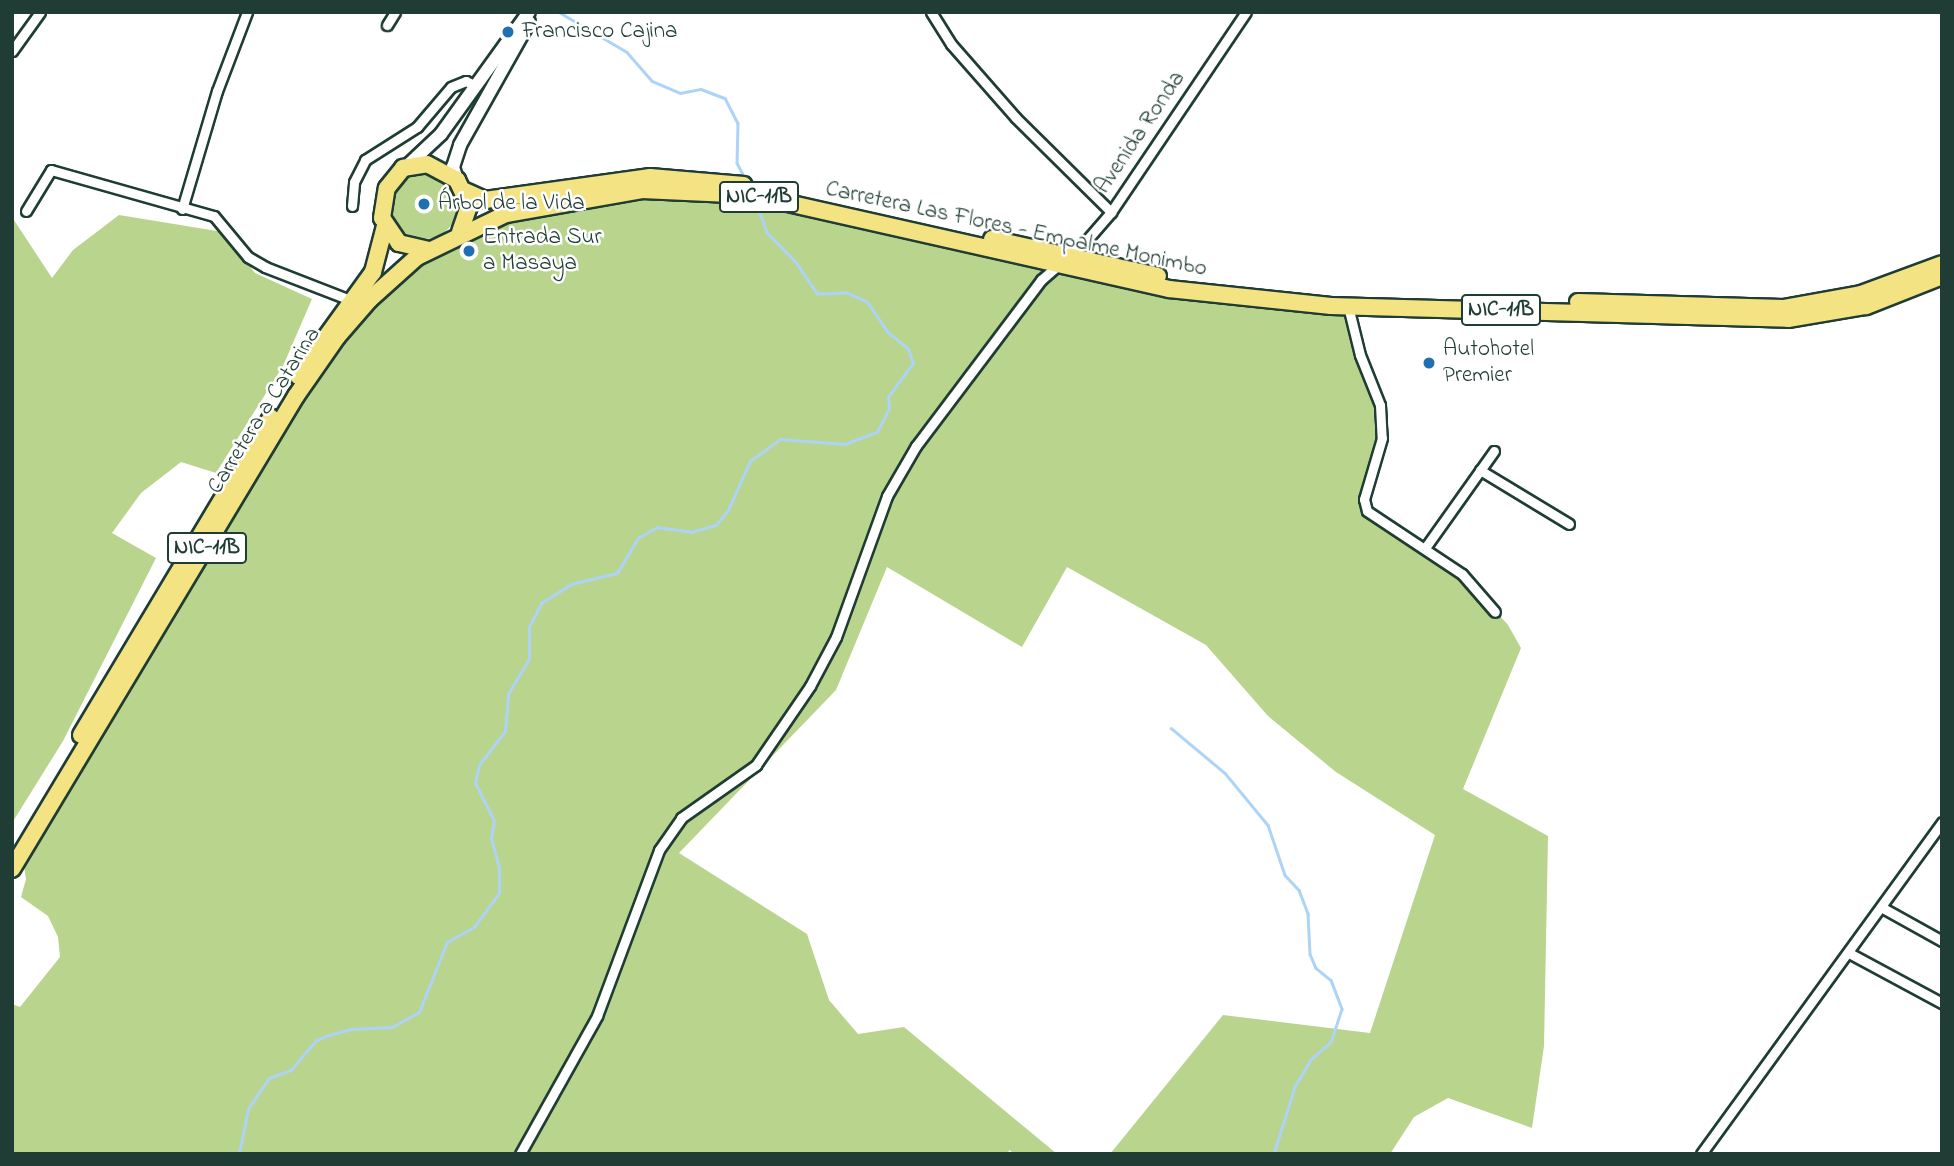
<!DOCTYPE html>
<meta charset="utf-8">
<style>
body{margin:0}
#map{position:relative;width:1954px;height:1166px;overflow:hidden;background:#fff;font-family:"Indie Flower",sans-serif}
div>[style]{position:absolute}
.green>*{inset:0;background:#b9d48c}
.round{border-radius:50%}
.stream>*{height:2.5px;margin:-1.25px;padding:0 1.25px;transform-origin:1.25px;border-radius:1.25px;background:#add3f7}
.roads{filter:drop-shadow(2px 0 #1f3d34) drop-shadow(-2px 0 #1f3d34) drop-shadow(0 2px #1f3d34) drop-shadow(0 -2px #1f3d34)}
.street>*{height:9px;margin:-4.5px;padding:0 4.5px;transform-origin:4.5px;border-radius:4.5px;background:#fff}
.secondary>*{height:12px;margin:-6px;padding:0 6px;transform-origin:6px;border-radius:6px;background:#fff}
.highway>*{height:16px;margin:-8px;padding:0 8px;transform-origin:8px;border-radius:8px;background:#f4e382}
.dots>*{width:19px;height:19px;translate:-50% -50%;box-sizing:border-box;border:4px solid #fff;border-radius:50%}
span{translate:-50% -50%;white-space:nowrap;text-align:center;line-height:1.15;-webkit-text-stroke:5px #fff;paint-order:stroke}
.shield-label span{padding:2px 5px;background:#fff;border:2px solid;border-radius:5px;-webkit-text-stroke-width:0}
.shield-label{font-size:21px;color:#1f3d34;font-weight:700}
.poi-label{font-size:23px;color:#1f3d34}
.left{translate:0 -50%;text-align:left}
.street-label{font-size:23px;color:#1f3d34}
.frame{position:absolute;inset:0;border:14px solid #1f3d34;pointer-events:none}
</style>
<div id="map">
<div class="green">
<i class="round" style="left:390px;top:171px;width:68px;height:68px"></i>
<i style="clip-path:polygon(593px 195px,752px 195px,1113px 278px,1348px 306px,1380px 405px,1382px 438px,1369px 479px,1367px 510px,1462px 574px,1508px 625px,1521px 648px,1463px 789px,1548px 836px,1544px 1046px,1532px 1128px,1448px 1098px,1414px 1117px,1390px 1154px,1110px 1154px,1223px 1015px,1370px 1033px,1435px 835px,1336px 772px,1268px 716px,1206px 645px,1067px 567px,1022px 647px,887px 567px,836px 690px,679px 853px,807px 934px,829px 1000px,858px 1034px,904px 1027px,1057px 1154px,1015px 1154px,1009px 1150px,1008px 1154px,12px 1154px,12px 1004px,20px 1007px,60px 957px,58px 937px,48px 916px,21px 897px,26px 879px,22px 853px,353px 317px,460px 232px)"></i>
<i style="clip-path:polygon(119px 215px,223px 232px,255px 273px,312px 299px,283px 366px,216px 473px,181px 462px,141px 493px,112px 533px,156px 558px,63px 741px,12px 823px,12px 217px,52px 278px,73px 250px)"></i>
</div>
<div class="stream">
<i style="left:559px;top:12px;width:79px;rotate:30.5deg"></i>
<i style="left:627px;top:52px;width:38px;rotate:49deg"></i>
<i style="left:652px;top:81px;width:30px;rotate:23deg"></i>
<i style="left:680px;top:93px;width:21px;rotate:-11deg"></i>
<i style="left:701px;top:89px;width:26px;rotate:21deg"></i>
<i style="left:725px;top:98px;width:28px;rotate:63deg"></i>
<i style="left:738px;top:123px;width:40px;rotate:91.4deg"></i>
<i style="left:737px;top:163px;width:15px;rotate:62deg"></i>
<i style="left:1171px;top:728px;width:70px;rotate:39.8deg"></i>
<i style="left:1225px;top:773px;width:67px;rotate:50.4deg"></i>
<i style="left:1268px;top:825px;width:53px;rotate:71.2deg"></i>
<i style="left:1285px;top:875px;width:21px;rotate:47deg"></i>
<i style="left:1299px;top:890px;width:26px;rotate:69deg"></i>
<i style="left:1308px;top:914px;width:40px;rotate:87.1deg"></i>
<i style="left:1310px;top:954px;width:15px;rotate:67deg"></i>
<i style="left:1316px;top:968px;width:19px;rotate:39deg"></i>
<i style="left:1331px;top:980px;width:31px;rotate:69deg"></i>
<i style="left:1342px;top:1009px;width:35px;rotate:108deg"></i>
<i style="left:1331px;top:1042px;width:27px;rotate:138deg"></i>
<i style="left:1311px;top:1060px;width:31px;rotate:121deg"></i>
<i style="left:1295px;top:1087px;width:70px;rotate:107.4deg"></i>
<i style="left:239px;top:1154px;width:46px;rotate:-78.7deg"></i>
<i style="left:248px;top:1109px;width:37px;rotate:-56deg"></i>
<i style="left:269px;top:1078px;width:23px;rotate:-20deg"></i>
<i style="left:291px;top:1070px;width:38px;rotate:-50deg"></i>
<i style="left:315px;top:1041px;width:12px;rotate:-24deg"></i>
<i style="left:326px;top:1036px;width:26px;rotate:-16deg"></i>
<i style="left:351px;top:1029px;width:41px;rotate:-2.8deg"></i>
<i style="left:392px;top:1027px;width:31px;rotate:-29deg"></i>
<i style="left:419px;top:1012px;width:75px;rotate:-68.2deg"></i>
<i style="left:447px;top:942px;width:31px;rotate:-29deg"></i>
<i style="left:474px;top:927px;width:42px;rotate:-53.7deg"></i>
<i style="left:499px;top:893px;width:25px;rotate:-90deg"></i>
<i style="left:499px;top:868px;width:30px;rotate:-105deg"></i>
<i style="left:491px;top:839px;width:18px;rotate:-81deg"></i>
<i style="left:494px;top:821px;width:42px;rotate:-116.6deg"></i>
<i style="left:475px;top:783px;width:18px;rotate:-77deg"></i>
<i style="left:479px;top:765px;width:43px;rotate:-52.6deg"></i>
<i style="left:505px;top:731px;width:37px;rotate:-85deg"></i>
<i style="left:508px;top:694px;width:41px;rotate:-59deg"></i>
<i style="left:529px;top:659px;width:32px;rotate:-90deg"></i>
<i style="left:529px;top:627px;width:27px;rotate:-63deg"></i>
<i style="left:541px;top:603px;width:36px;rotate:-32deg"></i>
<i style="left:571px;top:584px;width:47px;rotate:-13.4deg"></i>
<i style="left:617px;top:573px;width:41px;rotate:-59deg"></i>
<i style="left:638px;top:538px;width:22px;rotate:-30deg"></i>
<i style="left:657px;top:527px;width:34px;rotate:8deg"></i>
<i style="left:691px;top:532px;width:26px;rotate:-16deg"></i>
<i style="left:716px;top:525px;width:19px;rotate:-51deg"></i>
<i style="left:728px;top:510px;width:54px;rotate:-65.8deg"></i>
<i style="left:750px;top:461px;width:37px;rotate:-36deg"></i>
<i style="left:780px;top:439px;width:65px;rotate:4.4deg"></i>
<i style="left:845px;top:444px;width:34px;rotate:-21deg"></i>
<i style="left:877px;top:432px;width:27px;rotate:-63deg"></i>
<i style="left:889px;top:408px;width:11px;rotate:-95deg"></i>
<i style="left:888px;top:397px;width:42px;rotate:-53.7deg"></i>
<i style="left:913px;top:363px;width:15px;rotate:-110deg"></i>
<i style="left:908px;top:349px;width:26px;rotate:-141deg"></i>
<i style="left:888px;top:333px;width:37px;rotate:-124deg"></i>
<i style="left:867px;top:302px;width:22px;rotate:-156deg"></i>
<i style="left:847px;top:293px;width:30px;rotate:178deg"></i>
<i style="left:817px;top:294px;width:36px;rotate:-124deg"></i>
<i style="left:797px;top:264px;width:43px;rotate:-134.1deg"></i>
<i style="left:767px;top:233px;width:34px;rotate:-111deg"></i>
</div>
<div class="roads">
<div class="street">
<i style="left:931px;top:12px;width:38px;rotate:58deg"></i>
<i style="left:951px;top:44px;width:98px;rotate:48.7deg"></i>
<i style="left:1016px;top:118px;width:134px;rotate:44.7deg"></i>
<i style="left:387px;top:25px;width:15px;rotate:-58deg"></i>
<i style="left:12px;top:51px;width:48px;rotate:-54.3deg"></i>
<i style="left:352px;top:206px;width:24px;rotate:-85deg"></i>
<i style="left:354px;top:182px;width:25px;rotate:-63deg"></i>
<i style="left:365px;top:160px;width:62px;rotate:-32.4deg"></i>
<i style="left:417px;top:127px;width:52px;rotate:-49.6deg"></i>
<i style="left:451px;top:87px;width:16px;rotate:-22deg"></i>
<i style="left:466px;top:81px;width:11px;rotate:27deg"></i>
<i style="left:182px;top:209px;width:123px;rotate:-73.5deg"></i>
<i style="left:217px;top:91px;width:85px;rotate:-69.2deg"></i>
<i style="left:26px;top:211px;width:48px;rotate:-58.6deg"></i>
<i style="left:51px;top:170px;width:169px;rotate:15.8deg"></i>
<i style="left:214px;top:216px;width:53px;rotate:50.3deg"></i>
<i style="left:248px;top:257px;width:20px;rotate:30deg"></i>
<i style="left:265px;top:267px;width:91px;rotate:21.2deg"></i>
<i style="left:1348px;top:306px;width:50px;rotate:76.2deg"></i>
<i style="left:1360px;top:355px;width:54px;rotate:68.2deg"></i>
<i style="left:1380px;top:405px;width:33px;rotate:87deg"></i>
<i style="left:1382px;top:438px;width:64px;rotate:106.4deg"></i>
<i style="left:1364px;top:499px;width:12px;rotate:76deg"></i>
<i style="left:1367px;top:511px;width:114px;rotate:33.6deg"></i>
<i style="left:1462px;top:574px;width:50px;rotate:49deg"></i>
<i style="left:1480px;top:470px;width:104px;rotate:31.2deg"></i>
<i style="left:1425px;top:548px;width:119px;rotate:-54.6deg"></i>
<i style="left:1881px;top:907px;width:70px;rotate:29.1deg"></i>
<i style="left:1849px;top:953px;width:106px;rotate:28.3deg"></i>
<i style="left:520px;top:1154px;width:158px;rotate:-60.8deg"></i>
<i style="left:597px;top:1016px;width:177px;rotate:-69.5deg"></i>
<i style="left:659px;top:850px;width:39px;rotate:-55deg"></i>
<i style="left:681px;top:818px;width:92px;rotate:-35.2deg"></i>
<i style="left:756px;top:765px;width:96px;rotate:-55.6deg"></i>
<i style="left:810px;top:686px;width:55px;rotate:-62deg"></i>
<i style="left:836px;top:637px;width:150px;rotate:-70.1deg"></i>
<i style="left:887px;top:496px;width:58px;rotate:-59.9deg"></i>
<i style="left:916px;top:446px;width:208px;rotate:-53deg"></i>
<i style="left:1041px;top:280px;width:60px;rotate:-40.9deg"></i>
<i style="left:1086px;top:241px;width:38px;rotate:-49deg"></i>
<i style="left:1111px;top:212px;width:241px;rotate:-56deg"></i>
<i style="left:1701px;top:1154px;width:410px;rotate:-54deg"></i>
</div>
<div class="secondary">
<i style="left:407px;top:166px;width:47px;rotate:-43.3deg"></i>
<i style="left:441px;top:134px;width:150px;rotate:-54.2deg"></i>
<i style="left:457px;top:180px;width:14px;rotate:-107deg"></i>
<i style="left:453px;top:167px;width:23px;rotate:-72deg"></i>
<i style="left:460px;top:145px;width:141px;rotate:-60.7deg"></i>
</div>
<div class="highway">
<i style="left:465px;top:191px;width:22px;rotate:24deg"></i>
<i style="left:485px;top:200px;width:167px;rotate:-7.9deg"></i>
<i style="left:650px;top:177px;width:94px;rotate:4.9deg"></i>
<i style="left:992px;top:239px;width:170px;rotate:12.6deg"></i>
<i style="left:429px;top:250px;width:31px;rotate:-167deg"></i>
<i style="left:399px;top:243px;width:30px;rotate:-124deg"></i>
<i style="left:382px;top:218px;width:30px;rotate:-81deg"></i>
<i style="left:387px;top:188px;width:26px;rotate:-51deg"></i>
<i style="left:403px;top:168px;width:24px;rotate:-9deg"></i>
<i style="left:427px;top:164px;width:34px;rotate:28deg"></i>
<i style="left:457px;top:180px;width:29px;rotate:65deg"></i>
<i style="left:469px;top:206px;width:28px;rotate:109deg"></i>
<i style="left:1578px;top:302px;width:205px;rotate:1.7deg"></i>
<i style="left:1783px;top:308px;width:79px;rotate:-10.2deg"></i>
<i style="left:1861px;top:294px;width:86px;rotate:-20.3deg"></i>
<i style="left:298px;top:376px;width:128px;rotate:-54.2deg"></i>
<i style="left:373px;top:272px;width:48px;rotate:-75.4deg"></i>
<i style="left:81px;top:735px;width:370px;rotate:-59.1deg"></i>
<i style="left:12px;top:869px;width:552px;rotate:-59.02deg"></i>
<i style="left:296px;top:396px;width:72px;rotate:-55.2deg"></i>
<i style="left:337px;top:337px;width:49px;rotate:-49.1deg"></i>
<i style="left:369px;top:300px;width:64px;rotate:-41.9deg"></i>
<i style="left:417px;top:257px;width:99px;rotate:-25.8deg"></i>
<i style="left:506px;top:214px;width:138px;rotate:-10deg"></i>
<i style="left:642px;top:190px;width:110px;rotate:2.6deg"></i>
<i style="left:752px;top:195px;width:427px;rotate:12.7deg"></i>
<i style="left:1169px;top:289px;width:163px;rotate:6deg"></i>
<i style="left:1331px;top:306px;width:457px;rotate:1.6deg"></i>
<i style="left:1788px;top:319px;width:79px;rotate:-9.5deg"></i>
<i style="left:1866px;top:306px;width:82px;rotate:-21.5deg"></i>
</div>
</div>
<div class="dots">
<i style="left:508px;top:32px;background:#1f6fb2"></i>
<i style="left:424px;top:204px;background:#1f6fb2"></i>
<i style="left:469px;top:251px;background:#1f6fb2"></i>
<i style="left:1429px;top:363px;background:#1f6fb2"></i>
</div>
<div class="shield-label">
<span style="left:759px;top:197px">NIC-11B</span>
<span style="left:1501px;top:310px">NIC-11B</span>
<span style="left:207px;top:548px">NIC-11B</span>
</div>
<div class="poi-label">
<span class="left" style="left:522px;top:32px">Francisco Cajina</span>
<span class="left" style="left:438px;top:204px">Árbol de la Vida</span>
<span class="left" style="left:483px;top:251px">Entrada Sur<br>a Masaya</span>
<span class="left" style="left:1443px;top:363px">Autohotel<br>Premier</span>
</div>
<div class="street-label">
<span style="left:1141px;top:133px;rotate:-56deg">Avenida Ronda</span>
<span style="left:1016px;top:230px;rotate:12deg">Carretera Las Flores - Empalme Monimbo</span>
<span style="left:265px;top:411px;rotate:-58deg">Carretera a Catarina</span>
</div>
<div class="frame"></div>
</div>
